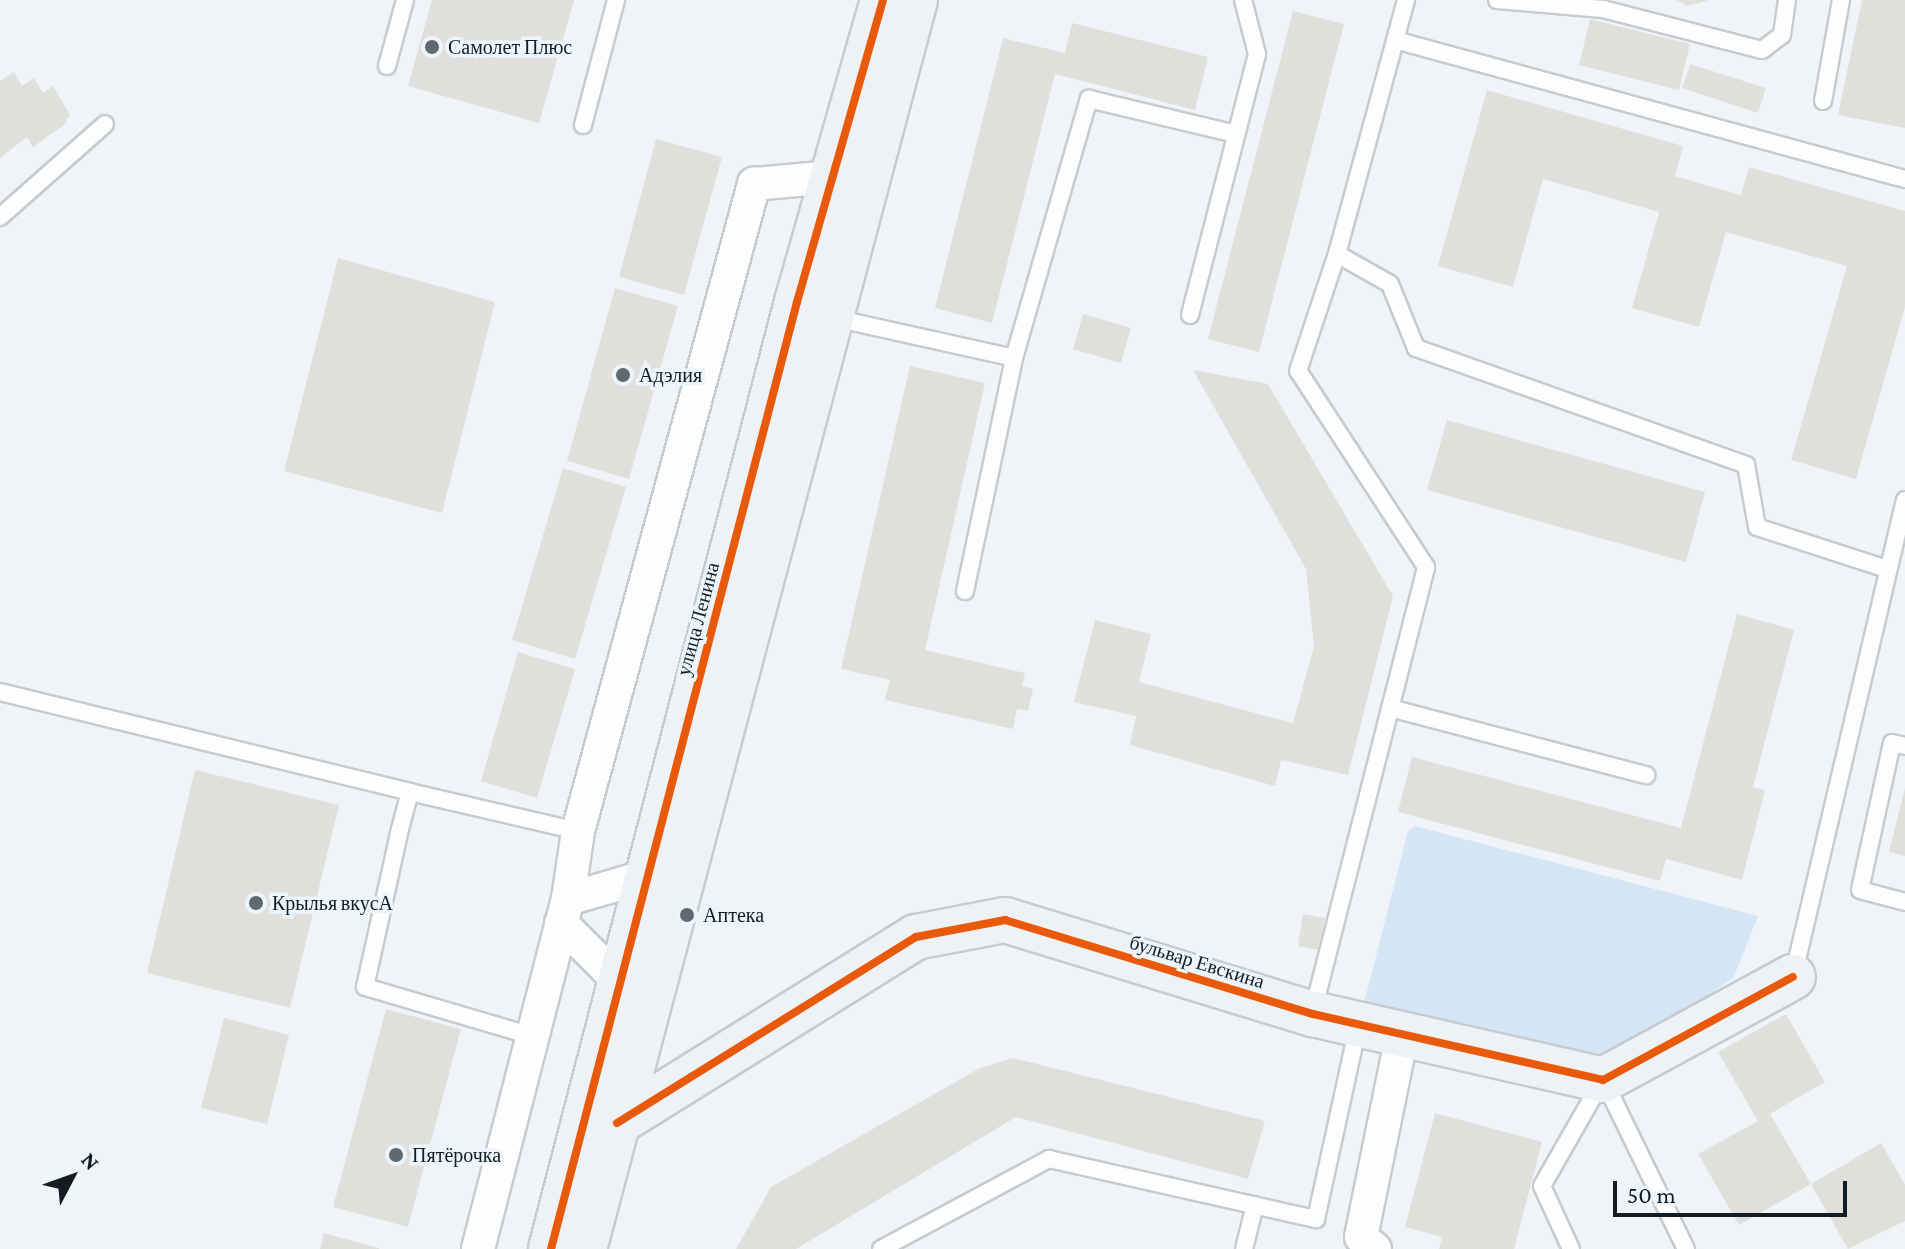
<!DOCTYPE html>
<meta charset="utf-8">
<style>
body{margin:0}
#map{position:relative;width:1905px;height:1249px;overflow:hidden;background:#f0f4f8;font-family:"Crimson Pro",serif}
div>[style]{position:absolute}
.green>*{inset:0;background:#d4e6f5}
.building>*{inset:0;background:#e0dfdc}
.roads{filter:drop-shadow(2px 0 #c6cbd0) drop-shadow(-2px 0 #c6cbd0) drop-shadow(0 2px #c6cbd0) drop-shadow(0 -2px #c6cbd0)}
.lane>*{height:16px;margin:-8px;padding:0 8px;transform-origin:8px;border-radius:8px;background:#fdfdfe}
.street>*{height:32px;margin:-16px;padding:0 16px;transform-origin:16px;border-radius:16px;background:#fdfdfe}
.secondary>*{height:44px;margin:-22px;padding:0 22px;transform-origin:22px;border-radius:22px;background:#eef2f5}
.cycleway>*{height:8px;margin:-4px;padding:0 4px;transform-origin:4px;border-radius:4px;background:#e8590c}
.dots>*{width:22px;height:22px;translate:-50% -50%;box-sizing:border-box;border:4px solid #ecf5fc;border-radius:50%}
span{translate:-50% -50%;white-space:nowrap;text-align:center;line-height:1.15;-webkit-text-stroke:7px #ecf5fc;paint-order:stroke}
.poi-label{font-size:20px;color:#141c23}
.left{translate:0 -50%;text-align:left}
.street-label{font-size:20px;color:#141c23}
.north{position:absolute;left:32px;top:1137px;width:80px;height:80px;-webkit-text-stroke:6px #ecf5fc;paint-order:stroke;rotate:49deg;font-size:22px;font-weight:700;line-height:32px;text-align:center;color:#141c23}
.north::after{content:'';display:block;margin:auto;width:28px;height:36px;background:#141c23;clip-path:polygon(50% 0,100% 100%,50% 72%,0 100%)}
.scale{position:absolute;left:1613px;top:1181px;width:234px;height:36px;box-sizing:border-box;border:4px solid #141c23;border-top:0;padding-left:10px;font-size:24px;line-height:28px;white-space:nowrap;color:#141c23;-webkit-text-stroke:6px #ecf5fc;paint-order:stroke}
</style>
<div id="map">
<div class="green">
<i style="clip-path:polygon(1415px 826px,1758px 916px,1734px 977px,1603px 1069px,1363px 1007px,1408px 831px)"></i>
</div>
<div class="building">
<i style="clip-path:polygon(432px 0,574px 0,539px 123px,408px 86px)"></i>
<i style="clip-path:polygon(1676px 0,1707px 0,1707px 1px,1687px 6px)"></i>
<i style="clip-path:polygon(1862px 0,1905px 0,1905px 128px,1838px 115px)"></i>
<i style="clip-path:polygon(1293px 11px,1344px 24px,1259px 352px,1208px 339px)"></i>
<i style="clip-path:polygon(1590px 19px,1690px 44px,1679px 90px,1579px 65px)"></i>
<i style="clip-path:polygon(1072px 23px,1208px 57px,1195px 110px,1055px 74px,992px 323px,935px 308px,1003px 38px,1065px 53px)"></i>
<i style="clip-path:polygon(1690px 64px,1766px 88px,1758px 113px,1682px 88px)"></i>
<i style="clip-path:polygon(14px 72px,22px 86px,34px 78px,43px 93px,53px 86px,70px 115px,64px 125px,33px 147px,27px 137px,0 158px,0 81px)"></i>
<i style="clip-path:polygon(1487px 90px,1683px 146px,1675px 176px,1741px 195px,1749px 167px,1905px 211px,1905px 307px,1856px 479px,1791px 460px,1847px 266px,1726px 232px,1699px 327px,1632px 308px,1659px 212px,1543px 179px,1513px 287px,1438px 266px)"></i>
<i style="clip-path:polygon(656px 139px,722px 157px,684px 295px,619px 277px)"></i>
<i style="clip-path:polygon(338px 258px,495px 302px,442px 513px,284px 471px)"></i>
<i style="clip-path:polygon(615px 288px,678px 306px,629px 479px,567px 461px)"></i>
<i style="clip-path:polygon(1083px 314px,1131px 328px,1121px 363px,1073px 349px)"></i>
<i style="clip-path:polygon(910px 366px,985px 383px,925px 650px,1025px 673px,1022px 686px,1033px 689px,1028px 711px,1017px 709px,1013px 729px,885px 700px,890px 680px,841px 669px)"></i>
<i style="clip-path:polygon(1193px 370px,1268px 384px,1393px 596px,1348px 775px,1281px 760px,1275px 786px,1130px 745px,1136px 716px,1074px 702px,1095px 620px,1151px 634px,1139px 682px,1293px 723px,1314px 646px,1306px 569px)"></i>
<i style="clip-path:polygon(1447px 420px,1705px 492px,1686px 562px,1427px 490px)"></i>
<i style="clip-path:polygon(563px 468px,626px 487px,575px 659px,512px 640px)"></i>
<i style="clip-path:polygon(1737px 614px,1794px 630px,1753px 787px,1765px 790px,1742px 880px,1666px 859px,1660px 881px,1398px 812px,1412px 757px,1681px 828px)"></i>
<i style="clip-path:polygon(518px 652px,575px 669px,537px 798px,481px 781px)"></i>
<i style="clip-path:polygon(195px 770px,339px 805px,290px 1008px,147px 973px)"></i>
<i style="clip-path:polygon(1905px 788px,1905px 856px,1889px 852px)"></i>
<i style="clip-path:polygon(1303px 914px,1325px 918px,1319px 950px,1298px 946px)"></i>
<i style="clip-path:polygon(386px 1009px,461px 1029px,408px 1227px,333px 1207px)"></i>
<i style="clip-path:polygon(1786px 1014px,1825px 1082px,1770px 1114px,1811px 1184px,1739px 1225px,1698px 1154px,1758px 1121px,1718px 1052px)"></i>
<i style="clip-path:polygon(224px 1018px,289px 1035px,267px 1124px,201px 1108px)"></i>
<i style="clip-path:polygon(1013px 1058px,1265px 1121px,1248px 1179px,1016px 1117px,796px 1249px,736px 1249px,771px 1187px,980px 1068px)"></i>
<i style="clip-path:polygon(1435px 1113px,1542px 1142px,1514px 1249px,1439px 1249px,1442px 1237px,1405px 1227px)"></i>
<i style="clip-path:polygon(1881px 1143px,1905px 1185px,1905px 1221px,1848px 1249px,1811px 1184px)"></i>
<i style="clip-path:polygon(324px 1233px,379px 1248px,379px 1249px,320px 1249px)"></i>
</div>
<div class="roads">
<div class="lane">
<i style="left:1497px;top:0;width:106px;rotate:4.9deg"></i>
<i style="left:1603px;top:9px;width:164px;rotate:14.5deg"></i>
<i style="left:1762px;top:50px;width:25px;rotate:-37deg"></i>
<i style="left:1782px;top:35px;width:35px;rotate:-82deg"></i>
<i style="left:1395px;top:40px;width:529px;rotate:15.25deg"></i>
<i style="left:387px;top:66px;width:68px;rotate:-74.7deg"></i>
<i style="left:1823px;top:101px;width:103px;rotate:-79.9deg"></i>
<i style="left:583px;top:125px;width:129px;rotate:-75.2deg"></i>
<i style="left:0;top:217px;width:140px;rotate:-41.5deg"></i>
<i style="left:1337px;top:254px;width:61px;rotate:29.5deg"></i>
<i style="left:1390px;top:284px;width:69px;rotate:67.9deg"></i>
<i style="left:1416px;top:348px;width:350px;rotate:19.5deg"></i>
<i style="left:1746px;top:465px;width:63px;rotate:79.9deg"></i>
<i style="left:1757px;top:527px;width:137px;rotate:17.9deg"></i>
<i style="left:1190px;top:315px;width:269px;rotate:-75.6deg"></i>
<i style="left:1257px;top:54px;width:56px;rotate:-104.5deg"></i>
<i style="left:834px;top:318px;width:184px;rotate:12.5deg"></i>
<i style="left:1014px;top:358px;width:270px;rotate:-73.9deg"></i>
<i style="left:1089px;top:99px;width:151px;rotate:13.4deg"></i>
<i style="left:965px;top:591px;width:238px;rotate:-78.1deg"></i>
<i style="left:0;top:692px;width:422px;rotate:13.7deg"></i>
<i style="left:1390px;top:708px;width:265px;rotate:14.7deg"></i>
<i style="left:1905px;top:746px;width:13px;rotate:-167deg"></i>
<i style="left:1892px;top:743px;width:150px;rotate:102.3deg"></i>
<i style="left:1860px;top:890px;width:47px;rotate:14.9deg"></i>
<i style="left:1793px;top:977px;width:490px;rotate:-76.8deg"></i>
<i style="left:1313px;top:1011px;width:458px;rotate:-75.7deg"></i>
<i style="left:1426px;top:567px;width:234px;rotate:-123.1deg"></i>
<i style="left:1298px;top:371px;width:123px;rotate:-71.6deg"></i>
<i style="left:1337px;top:254px;width:263px;rotate:-74.8deg"></i>
<i style="left:532px;top:1036px;width:174px;rotate:-163.6deg"></i>
<i style="left:365px;top:987px;width:162px;rotate:-77.5deg"></i>
<i style="left:400px;top:829px;width:38px;rotate:-75deg"></i>
<i style="left:410px;top:792px;width:172px;rotate:13.1deg"></i>
<i style="left:1604px;top:1081px;width:187px;rotate:64deg"></i>
<i style="left:881px;top:1249px;width:191px;rotate:-28.2deg"></i>
<i style="left:1049px;top:1159px;width:274px;rotate:12.7deg"></i>
<i style="left:1316px;top:1219px;width:198px;rotate:-77.7deg"></i>
<i style="left:1244px;top:1249px;width:45px;rotate:-76deg"></i>
<i style="left:1571px;top:1249px;width:69px;rotate:-114.7deg"></i>
<i style="left:1542px;top:1186px;width:121px;rotate:-60.3deg"></i>
</div>
<div class="street">
<i style="left:568px;top:899px;width:82px;rotate:-16.2deg"></i>
<i style="left:561px;top:923px;width:83px;rotate:45deg"></i>
<i style="left:478px;top:1249px;width:361px;rotate:-75.6deg"></i>
<i style="left:568px;top:899px;width:69px;rotate:-81.6deg"></i>
<i style="left:578px;top:831px;width:671px;rotate:-74.78deg"></i>
<i style="left:754px;top:184px;width:79px;rotate:-5.1deg"></i>
<i style="left:1375px;top:1249px;width:18px;rotate:-139deg"></i>
<i style="left:1361px;top:1237px;width:206px;rotate:-78.5deg"></i>
</div>
<div class="secondary">
<i style="left:617px;top:1123px;width:352px;rotate:-31.9deg"></i>
<i style="left:916px;top:937px;width:91px;rotate:-10.8deg"></i>
<i style="left:1005px;top:920px;width:322px;rotate:17deg"></i>
<i style="left:1313px;top:1014px;width:297px;rotate:12.8deg"></i>
<i style="left:1603px;top:1080px;width:216px;rotate:-28.5deg"></i>
<i style="left:551px;top:1249px;width:978px;rotate:-75.44deg"></i>
<i style="left:797px;top:302px;width:314px;rotate:-74.1deg"></i>
<i style="left:584px;top:1249px;width:1292px;rotate:-75.16deg"></i>
</div>
</div>
<div class="cycleway">
<i style="left:617px;top:1123px;width:352px;rotate:-31.9deg"></i>
<i style="left:916px;top:937px;width:91px;rotate:-10.8deg"></i>
<i style="left:1005px;top:920px;width:322px;rotate:17deg"></i>
<i style="left:1313px;top:1014px;width:297px;rotate:12.8deg"></i>
<i style="left:1603px;top:1080px;width:216px;rotate:-28.5deg"></i>
<i style="left:551px;top:1249px;width:978px;rotate:-75.44deg"></i>
<i style="left:797px;top:302px;width:314px;rotate:-74.1deg"></i>
</div>
<div class="dots">
<i style="left:432px;top:47px;background:#61686e"></i>
<i style="left:623px;top:375px;background:#61686e"></i>
<i style="left:256px;top:903px;background:#61686e"></i>
<i style="left:687px;top:915px;background:#61686e"></i>
<i style="left:396px;top:1155px;background:#61686e"></i>
</div>
<div class="poi-label">
<span class="left" style="left:448px;top:47px">Самолет Плюс</span>
<span class="left" style="left:639px;top:375px">Адэлия</span>
<span class="left" style="left:272px;top:903px">Крылья вкусА</span>
<span class="left" style="left:703px;top:915px">Аптека</span>
<span class="left" style="left:412px;top:1155px">Пятёрочка</span>
</div>
<div class="street-label">
<span style="left:698px;top:619px;rotate:-75deg">улица Ленина</span>
<span style="left:1197px;top:962px;rotate:17deg">бульвар Евскина</span>
</div>
<div class="north">N</div>
<div class="scale">50 m</div>
</div>
